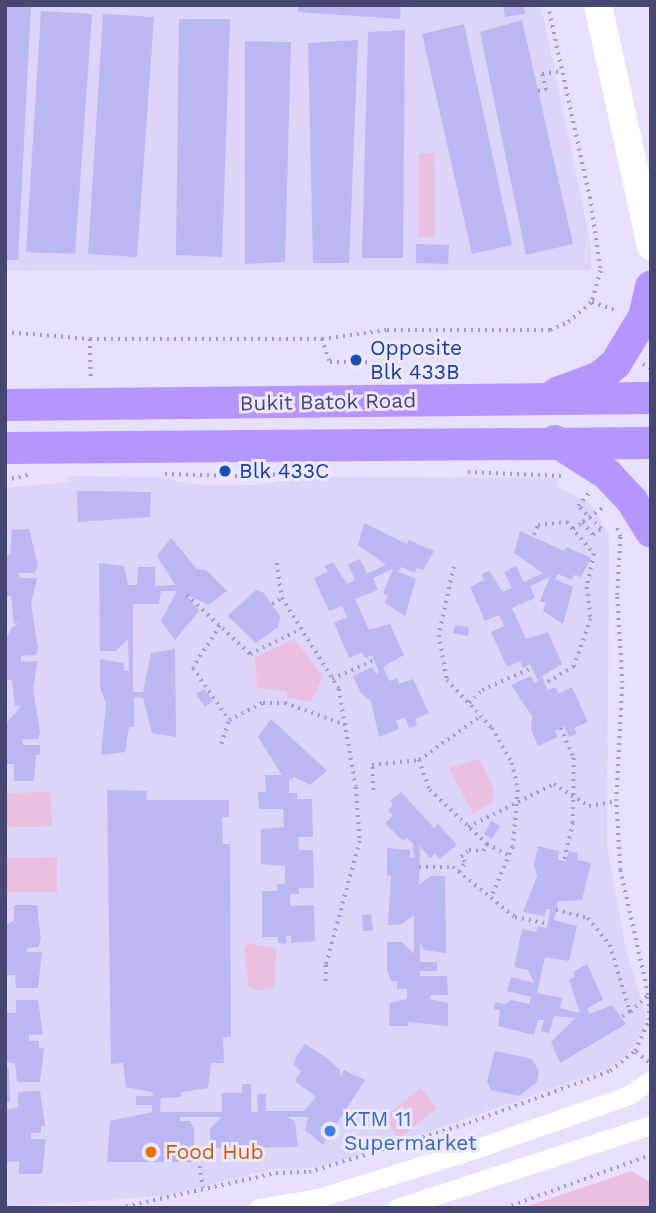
<!DOCTYPE html>
<style>
body{margin:0}
#map{position:relative;width:656px;height:1213px;overflow:hidden;background:#e8e0fd;font-family:"Work Sans",sans-serif}
div>[style]{position:absolute}
.residential>*{inset:0;background:#ddd4fa}
.green>*{inset:0;background:#ebbfdf}
.building>*{inset:0;background:#bab7f3}
.path>*{height:3.5px;margin-top:-1.75px;transform-origin:0;background:repeating-linear-gradient(90deg,#9d9ad8 0 2px,transparent 0 7px)}
.minor>*{height:19px;margin:-9.5px;padding:0 9.5px;transform-origin:9.5px;border-radius:9.5px;background:#fff}
.secondary>*{height:28px;margin:-14px;padding:0 14px;transform-origin:14px;border-radius:14px;background:#fff}
.primary>*{height:32px;margin:-16px;padding:0 16px;transform-origin:16px;border-radius:16px;background:#b496fe}
.dots>*{width:19px;height:19px;translate:-50% -50%;box-sizing:border-box;border:4px solid #ede7ff;border-radius:50%}
span{translate:-50% -50%;white-space:nowrap;text-align:center;line-height:1.15;-webkit-text-stroke:6px #ede7ff;paint-order:stroke}
.transit-label{font-size:21px;color:#164399}
.left{translate:0 -50%;text-align:left}
.street-label{font-size:21px;color:#474774}
.shop-label{font-size:21px;color:#366cbe}
.food-label{font-size:21px;color:#c56008}
.frame{position:absolute;inset:0;border:7px solid #474774;pointer-events:none}
</style>
<div id="map">
<div class="residential">
<i style="clip-path:polygon(5px 5px,541px 5px,591px 245px,591px 270px,5px 271px)"></i>
<i style="clip-path:polygon(68px 476px,156px 477px,199px 485px,256px 485px,309px 477px,558px 478px,558px 487px,591px 504px,608px 532px,609px 548px,607px 846px,625px 945px,646px 1018px,642px 1034px,624px 1058px,608px 1069px,373px 1151px,314px 1168px,272px 1169px,165px 1196px,5px 1207px,5px 488px,68px 482px)"></i>
</div>
<div class="green">
<i style="clip-path:polygon(419px 153px,434px 153px,435px 237px,419px 237px)"></i>
<i style="clip-path:polygon(294px 639px,323px 676px,311px 702px,288px 697px,286px 691px,257px 688px,255px 657px)"></i>
<i style="clip-path:polygon(479px 759px,494px 789px,492px 803px,473px 813px,449px 768px)"></i>
<i style="clip-path:polygon(51px 792px,52px 826px,5px 827px,5px 793px)"></i>
<i style="clip-path:polygon(57px 857px,57px 892px,5px 892px,5px 858px)"></i>
<i style="clip-path:polygon(249px 943px,276px 949px,274px 987px,258px 991px,249px 986px,244px 949px)"></i>
<i style="clip-path:polygon(421px 1088px,437px 1108px,399px 1138px,383px 1118px)"></i>
<i style="clip-path:polygon(632px 1171px,651px 1183px,651px 1208px,522px 1208px)"></i>
</div>
<div class="building">
<i style="clip-path:polygon(5px 5px,31px 5px,18px 260px,5px 260px)"></i>
<i style="clip-path:polygon(298px 5px,401px 5px,400px 19px,298px 12px)"></i>
<i style="clip-path:polygon(503px 5px,523px 5px,525px 14px,505px 17px)"></i>
<i style="clip-path:polygon(41px 11px,92px 14px,75px 254px,26px 252px)"></i>
<i style="clip-path:polygon(103px 14px,154px 17px,137px 257px,88px 254px)"></i>
<i style="clip-path:polygon(179px 19px,230px 19px,222px 257px,176px 255px)"></i>
<i style="clip-path:polygon(522px 20px,573px 244px,526px 255px,480px 32px)"></i>
<i style="clip-path:polygon(464px 24px,512px 245px,472px 254px,422px 34px)"></i>
<i style="clip-path:polygon(405px 30px,403px 258px,362px 258px,368px 32px)"></i>
<i style="clip-path:polygon(358px 40px,349px 263px,313px 263px,308px 43px)"></i>
<i style="clip-path:polygon(245px 41px,291px 42px,285px 262px,245px 264px)"></i>
<i style="clip-path:polygon(416px 244px,449px 245px,448px 264px,416px 263px)"></i>
<i style="clip-path:polygon(77px 491px,151px 492px,150px 517px,78px 522px)"></i>
<i style="clip-path:polygon(364px 523px,407px 544px,409px 540px,434px 551px,423px 570px,417px 568px,415px 573px,401px 567px,398px 572px,416px 579px,405px 616px,385px 603px,388px 595px,383px 593px,393px 569px,373px 578px,378px 590px,355px 599px,369px 630px,390px 624px,404px 655px,383px 667px,390px 681px,397px 678px,399px 684px,413px 679px,429px 713px,415px 719px,417px 725px,409px 728px,405px 717px,396px 721px,399px 729px,379px 737px,371px 701px,361px 693px,353px 676px,372px 667px,376px 674px,379px 672px,372px 655px,365px 658px,362px 652px,349px 658px,334px 623px,347px 617px,342px 606px,329px 611px,314px 578px,328px 572px,325px 566px,333px 562px,347px 584px,355px 580px,348px 564px,360px 559px,367px 574px,386px 565px,358px 545px)"></i>
<i style="clip-path:polygon(29px 529px,38px 565px,35px 573px,19px 573px,20px 578px,37px 578px,31px 604px,38px 648px,36px 655px,21px 656px,21px 662px,38px 661px,33px 688px,40px 732px,38px 739px,22px 739px,23px 745px,40px 745px,40px 755px,36px 755px,34px 781px,14px 781px,14px 764px,5px 764px,5px 725px,21px 706px,15px 706px,12px 680px,5px 680px,5px 641px,12px 627px,20px 623px,14px 624px,11px 596px,5px 596px,5px 558px,10px 554px,12px 530px)"></i>
<i style="clip-path:polygon(520px 531px,564px 551px,566px 547px,591px 558px,581px 577px,574px 575px,572px 580px,558px 574px,555px 579px,573px 587px,563px 624px,543px 611px,546px 603px,540px 601px,550px 577px,530px 586px,535px 598px,512px 608px,526px 639px,548px 632px,562px 664px,542px 676px,548px 690px,556px 687px,558px 694px,572px 687px,588px 722px,574px 728px,577px 734px,569px 737px,564px 726px,555px 731px,558px 737px,538px 746px,531px 729px,532px 716px,511px 685px,531px 676px,534px 683px,538px 681px,530px 664px,523px 668px,520px 661px,507px 667px,491px 632px,504px 626px,499px 615px,485px 621px,470px 587px,484px 580px,481px 574px,489px 571px,503px 592px,512px 588px,504px 572px,516px 566px,524px 582px,543px 573px,514px 553px)"></i>
<i style="clip-path:polygon(171px 538px,197px 569px,206px 570px,227px 591px,208px 605px,187px 595px,199px 611px,175px 640px,161px 621px,177px 591px,161px 591px,159px 604px,133px 604px,133px 692px,143px 692px,151px 653px,175px 649px,176px 737px,152px 733px,143px 698px,134px 697px,134px 727px,129px 727px,125px 752px,101px 755px,106px 704px,100px 687px,100px 659px,124px 663px,124px 671px,129px 671px,128px 639px,116px 651px,100px 651px,99px 563px,124px 566px,128px 585px,137px 585px,138px 567px,155px 567px,155px 586px,175px 585px,157px 556px)"></i>
<i style="clip-path:polygon(256px 590px,264px 593px,280px 617px,278px 627px,256px 643px,228px 616px)"></i>
<i style="clip-path:polygon(455px 625px,469px 627px,468px 636px,453px 633px)"></i>
<i style="clip-path:polygon(204px 689px,213px 701px,205px 707px,196px 694px)"></i>
<i style="clip-path:polygon(271px 719px,327px 771px,310px 785px,294px 777px,289px 780px,289px 793px,297px 793px,297px 799px,312px 799px,313px 837px,298px 837px,299px 850px,313px 850px,314px 888px,299px 888px,299px 894px,290px 894px,290px 906px,314px 905px,315px 941px,291px 943px,291px 936px,286px 936px,286px 944px,278px 943px,278px 937px,262px 937px,262px 891px,277px 891px,277px 884px,285px 884px,285px 866px,261px 864px,261px 829px,284px 827px,283px 809px,259px 809px,258px 792px,266px 792px,265px 775px,282px 775px,258px 737px)"></i>
<i style="clip-path:polygon(107px 790px,147px 791px,146px 800px,229px 800px,229px 817px,222px 817px,223px 844px,230px 844px,231px 1037px,223px 1038px,224px 1063px,211px 1063px,208px 1088px,181px 1092px,181px 1097px,161px 1098px,160px 1112px,222px 1112px,222px 1093px,242px 1093px,242px 1084px,251px 1084px,251px 1112px,258px 1112px,257px 1094px,266px 1094px,266px 1111px,304px 1111px,316px 1097px,295px 1081px,301px 1071px,294px 1065px,296px 1057px,305px 1044px,327px 1058px,340px 1070px,340px 1077px,344px 1070px,365px 1080px,323px 1145px,305px 1130px,308px 1117px,286px 1117px,295px 1121px,298px 1147px,210px 1148px,210px 1129px,221px 1117px,180px 1117px,180px 1121px,190px 1121px,194px 1129px,194px 1162px,107px 1162px,110px 1121px,152px 1112px,152px 1105px,136px 1105px,136px 1096px,153px 1096px,152px 1092px,126px 1087px,123px 1063px,111px 1064px)"></i>
<i style="clip-path:polygon(401px 792px,434px 828px,438px 824px,457px 845px,439px 859px,435px 854px,430px 858px,420px 846px,419px 885px,431px 876px,445px 876px,446px 953px,424px 950px,420px 942px,420px 962px,437px 962px,437px 971px,420px 971px,420px 976px,447px 976px,448px 995px,431px 995px,430px 999px,448px 1003px,448px 1026px,408px 1022px,408px 1026px,389px 1026px,390px 1003px,407px 999px,407px 989px,397px 989px,397px 981px,391px 981px,387px 970px,387px 942px,402px 942px,414px 954px,414px 915px,402px 924px,388px 925px,391px 875px,387px 876px,387px 848px,410px 850px,410px 858px,414px 858px,413px 844px,407px 838px,403px 841px,385px 823px,393px 816px,388px 810px,393px 805px,390px 801px)"></i>
<i style="clip-path:polygon(491px 821px,500px 826px,492px 839px,484px 834px)"></i>
<i style="clip-path:polygon(538px 846px,559px 851px,558px 860px,566px 862px,569px 851px,578px 853px,577px 860px,591px 863px,582px 900px,558px 901px,554px 920px,577px 926px,569px 961px,545px 957px,537px 993px,562px 998px,560px 1008px,580px 1013px,569px 980px,575px 976px,573px 972px,587px 964px,603px 999px,587px 1009px,590px 1014px,612px 1005px,626px 1024px,560px 1063px,551px 1042px,575px 1018px,554px 1016px,549px 1033px,541px 1031px,544px 1020px,538px 1020px,534px 1035px,498px 1026px,500px 1010px,494px 1009px,495px 1002px,506px 1004px,511px 1000px,529px 1004px,531px 997px,507px 991px,511px 977px,534px 983px,528px 970px,514px 967px,522px 929px,536px 932px,538px 926px,547px 928px,550px 909px,546px 909px,545px 916px,523px 912px,537px 876px,534px 865px)"></i>
<i style="clip-path:polygon(14px 905px,37px 905px,41px 940px,38px 947px,27px 948px,27px 952px,42px 952px,38px 988px,16px 988px,15px 975px,5px 975px,5px 925px,14px 921px)"></i>
<i style="clip-path:polygon(371px 914px,373px 930px,363px 931px,362px 915px)"></i>
<i style="clip-path:polygon(16px 1000px,38px 1000px,43px 1034px,29px 1035px,29px 1041px,39px 1041px,39px 1048px,44px 1048px,40px 1082px,17px 1082px,15px 1063px,5px 1062px,5px 1013px,16px 1013px)"></i>
<i style="clip-path:polygon(495px 1051px,532px 1059px,539px 1071px,537px 1082px,519px 1096px,491px 1090px,487px 1081px)"></i>
<i style="clip-path:polygon(5px 1069px,9px 1069px,10px 1102px,5px 1102px)"></i>
<i style="clip-path:polygon(40px 1091px,45px 1126px,41px 1126px,41px 1133px,31px 1133px,31px 1139px,46px 1139px,42px 1174px,19px 1174px,19px 1161px,5px 1162px,5px 1110px,18px 1107px,18px 1092px)"></i>
</div>
<div class="path">
<i style="left:548px;top:5px;width:197px;rotate:77.7deg"></i>
<i style="left:590px;top:197px;width:75px;rotate:81.5deg"></i>
<i style="left:601px;top:271px;width:32px;rotate:106deg"></i>
<i style="left:538px;top:91px;width:8px;rotate:-7deg"></i>
<i style="left:546px;top:90px;width:16px;rotate:-104deg"></i>
<i style="left:542px;top:74px;width:21px;rotate:-8deg"></i>
<i style="left:5px;top:332px;width:85px;rotate:4.7deg"></i>
<i style="left:90px;top:339px;width:232px"></i>
<i style="left:322px;top:339px;width:66px;rotate:-7.9deg"></i>
<i style="left:387px;top:330px;width:163px"></i>
<i style="left:550px;top:330px;width:20px;rotate:-24deg"></i>
<i style="left:568px;top:322px;width:31px;rotate:-40deg"></i>
<i style="left:592px;top:302px;width:28px;rotate:19deg"></i>
<i style="left:90px;top:339px;width:41px;rotate:88.6deg"></i>
<i style="left:322px;top:339px;width:24px;rotate:71deg"></i>
<i style="left:330px;top:362px;width:40px"></i>
<i style="left:643px;top:364px;width:9px;rotate:27deg"></i>
<i style="left:468px;top:472px;width:94px;rotate:2.4deg"></i>
<i style="left:165px;top:474px;width:94px;rotate:1.8deg"></i>
<i style="left:259px;top:477px;width:24px;rotate:-9deg"></i>
<i style="left:5px;top:480px;width:24px;rotate:-12deg"></i>
<i style="left:583px;top:522px;width:26px;rotate:-36deg"></i>
<i style="left:573px;top:529px;width:12px;rotate:-35deg"></i>
<i style="left:583px;top:522px;width:16px;rotate:52deg"></i>
<i style="left:593px;top:535px;width:10px;rotate:-37deg"></i>
<i style="left:601px;top:529px;width:33px;rotate:-135deg"></i>
<i style="left:578px;top:506px;width:17px;rotate:-50deg"></i>
<i style="left:534px;top:535px;width:11px;rotate:-68deg"></i>
<i style="left:538px;top:525px;width:29px;rotate:-6deg"></i>
<i style="left:567px;top:522px;width:42px;rotate:49.8deg"></i>
<i style="left:594px;top:554px;width:34px;rotate:102deg"></i>
<i style="left:587px;top:587px;width:32px;rotate:83deg"></i>
<i style="left:591px;top:619px;width:51px;rotate:109.5deg"></i>
<i style="left:574px;top:667px;width:34px;rotate:150deg"></i>
<i style="left:277px;top:563px;width:35px;rotate:82deg"></i>
<i style="left:282px;top:598px;width:107px;rotate:57.9deg"></i>
<i style="left:339px;top:689px;width:99px;rotate:80.2deg"></i>
<i style="left:356px;top:787px;width:54px;rotate:85.8deg"></i>
<i style="left:360px;top:841px;width:129px;rotate:105.3deg"></i>
<i style="left:326px;top:965px;width:19px;rotate:90deg"></i>
<i style="left:454px;top:567px;width:70px;rotate:102.4deg"></i>
<i style="left:439px;top:635px;width:46px;rotate:79.9deg"></i>
<i style="left:447px;top:680px;width:66px;rotate:46.8deg"></i>
<i style="left:492px;top:728px;width:40px;rotate:60.3deg"></i>
<i style="left:512px;top:763px;width:28px;rotate:77deg"></i>
<i style="left:518px;top:790px;width:57px;rotate:95deg"></i>
<i style="left:513px;top:847px;width:56px;rotate:113.3deg"></i>
<i style="left:187px;top:595px;width:86px;rotate:43.1deg"></i>
<i style="left:250px;top:654px;width:55px;rotate:-26.1deg"></i>
<i style="left:272px;top:604px;width:12px;rotate:-31deg"></i>
<i style="left:220px;top:626px;width:50px;rotate:122.7deg"></i>
<i style="left:193px;top:668px;width:63px;rotate:55.3deg"></i>
<i style="left:332px;top:679px;width:46px;rotate:-24.3deg"></i>
<i style="left:469px;top:703px;width:18px;rotate:-45deg"></i>
<i style="left:482px;top:690px;width:55px;rotate:-23.7deg"></i>
<i style="left:561px;top:728px;width:33px;rotate:67deg"></i>
<i style="left:574px;top:758px;width:65px;rotate:90.9deg"></i>
<i style="left:573px;top:823px;width:40px;rotate:103deg"></i>
<i style="left:221px;top:744px;width:25px;rotate:-72deg"></i>
<i style="left:229px;top:720px;width:38px;rotate:-27deg"></i>
<i style="left:263px;top:703px;width:22px"></i>
<i style="left:285px;top:703px;width:64px;rotate:20.1deg"></i>
<i style="left:419px;top:760px;width:32px;rotate:70deg"></i>
<i style="left:430px;top:790px;width:79px;rotate:43.5deg"></i>
<i style="left:487px;top:844px;width:24px;rotate:28deg"></i>
<i style="left:373px;top:790px;width:25px;rotate:-92deg"></i>
<i style="left:372px;top:765px;width:47px;rotate:-6.1deg"></i>
<i style="left:419px;top:760px;width:76px;rotate:-35.4deg"></i>
<i style="left:468px;top:827px;width:96px;rotate:-26.6deg"></i>
<i style="left:554px;top:784px;width:41px;rotate:32.2deg"></i>
<i style="left:589px;top:806px;width:27px;rotate:-10deg"></i>
<i style="left:419px;top:867px;width:34px"></i>
<i style="left:453px;top:867px;width:80px;rotate:38.9deg"></i>
<i style="left:515px;top:917px;width:34px;rotate:12deg"></i>
<i style="left:459px;top:872px;width:12px;rotate:-59deg"></i>
<i style="left:465px;top:862px;width:6px;rotate:-129deg"></i>
<i style="left:461px;top:857px;width:11px;rotate:-41deg"></i>
<i style="left:469px;top:850px;width:14px;rotate:4deg"></i>
<i style="left:483px;top:851px;width:8px;rotate:-60deg"></i>
<i style="left:556px;top:910px;width:33px;rotate:14deg"></i>
<i style="left:588px;top:918px;width:35px;rotate:51deg"></i>
<i style="left:610px;top:945px;width:70px;rotate:73.4deg"></i>
<i style="left:630px;top:1012px;width:9px;rotate:148deg"></i>
<i style="left:630px;top:1012px;width:25px;rotate:-43deg"></i>
<i style="left:636px;top:1052px;width:16px;rotate:38deg"></i>
<i style="left:200px;top:1166px;width:22px;rotate:82deg"></i>
<i style="left:119px;top:1208px;width:161px;rotate:-12.6deg"></i>
<i style="left:276px;top:1173px;width:33px;rotate:-2deg"></i>
<i style="left:309px;top:1172px;width:167px;rotate:-17deg"></i>
<i style="left:469px;top:1123px;width:150px;rotate:-20.2deg"></i>
<i style="left:610px;top:1071px;width:32px;rotate:-39deg"></i>
<i style="left:635px;top:1051px;width:34px;rotate:-66deg"></i>
<i style="left:649px;top:1020px;width:25px;rotate:-92deg"></i>
<i style="left:648px;top:995px;width:128px;rotate:-102.6deg"></i>
<i style="left:620px;top:870px;width:69px;rotate:-93.3deg"></i>
<i style="left:616px;top:801px;width:118px;rotate:-87.1deg"></i>
<i style="left:622px;top:683px;width:88px;rotate:-93.3deg"></i>
<i style="left:617px;top:595px;width:58px;rotate:-87deg"></i>
<i style="left:620px;top:537px;width:12px;rotate:-110deg"></i>
<i style="left:505px;top:1208px;width:155px;rotate:-20deg"></i>
</div>
<div class="minor">
<i style="left:259px;top:1208px;width:60px;rotate:-9.6deg"></i>
<i style="left:318px;top:1198px;width:164px;rotate:-17.3deg"></i>
<i style="left:475px;top:1149px;width:163px;rotate:-19.3deg"></i>
<i style="left:629px;top:1095px;width:27px;rotate:-34deg"></i>
<i style="left:397px;top:1208px;width:267px;rotate:-18.1deg"></i>
</div>
<div class="secondary">
<i style="left:598px;top:5px;width:247px;rotate:77.6deg"></i>
</div>
<div class="primary">
<i style="left:557px;top:393px;width:46px;rotate:-20.4deg"></i>
<i style="left:600px;top:377px;width:21px;rotate:-41deg"></i>
<i style="left:616px;top:363px;width:54px;rotate:-58.7deg"></i>
<i style="left:644px;top:317px;width:31px;rotate:-77deg"></i>
<i style="left:5px;top:405px;width:646px;rotate:-0.62deg"></i>
<i style="left:555px;top:441px;width:62px;rotate:32.4deg"></i>
<i style="left:607px;top:474px;width:37px;rotate:47deg"></i>
<i style="left:632px;top:501px;width:36px;rotate:58deg"></i>
<i style="left:5px;top:448px;width:646px;rotate:-0.44deg"></i>
</div>
<div class="dots">
<i style="left:356px;top:360px;background:#1a4fb4"></i>
<i style="left:225px;top:471px;background:#1a4fb4"></i>
<i style="left:330px;top:1131px;background:#3f7fe0"></i>
<i style="left:151px;top:1152px;background:#e8710a"></i>
</div>
<div class="transit-label">
<span class="left" style="left:370px;top:360px">Opposite<br>Blk 433B</span>
<span class="left" style="left:239px;top:471px">Blk 433C</span>
</div>
<div class="street-label">
<span style="left:328px;top:402px;rotate:-1deg">Bukit Batok Road</span>
</div>
<div class="shop-label">
<span class="left" style="left:344px;top:1131px">KTM 11<br>Supermarket</span>
</div>
<div class="food-label">
<span class="left" style="left:165px;top:1152px">Food Hub</span>
</div>
<div class="frame"></div>
</div>
